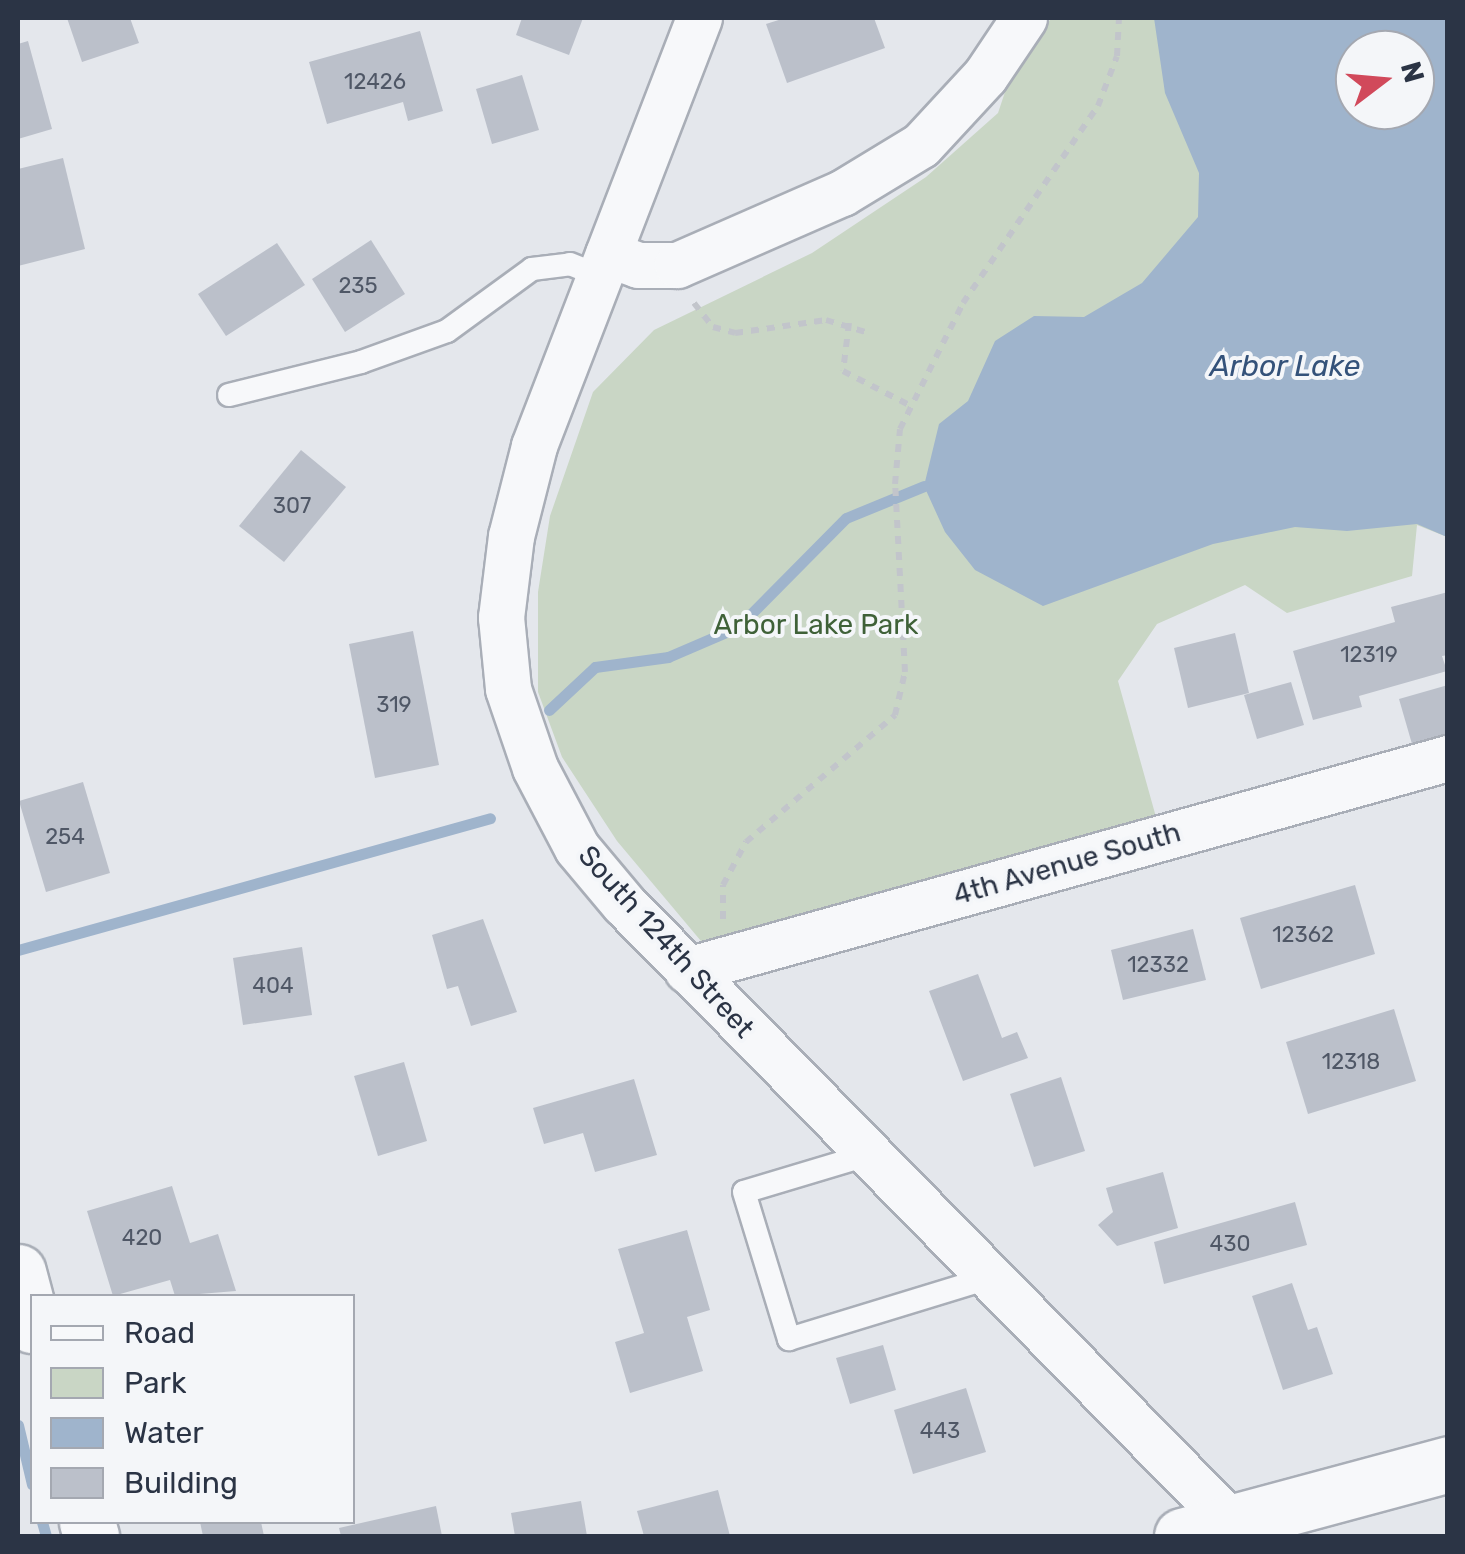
<!DOCTYPE html>
<style>
body{margin:0}
#map{position:relative;width:1465px;height:1554px;overflow:hidden;background:#e4e7ec;font-family:Rubik,sans-serif}
div>[style]{position:absolute}
.green>*{inset:0;background:#c9d6c5}
.water>*{inset:0;background:#9fb4cc}
.stream>*{height:11px;margin:-5.5px;padding:0 5.5px;transform-origin:5.5px;border-radius:5.5px;background:#9fb4cc}
.building>*{inset:0;background:#bbc0ca}
.path>*{height:6px;margin-top:-3px;transform-origin:0;background:repeating-linear-gradient(90deg,#c2c5cb 0 8px,transparent 0 16px)}
.roads{filter:drop-shadow(2px 0 #a9aeb7) drop-shadow(-2px 0 #a9aeb7) drop-shadow(0 2px #a9aeb7) drop-shadow(0 -2px #a9aeb7)}
.service>*{height:22px;margin:-11px;padding:0 11px;transform-origin:11px;border-radius:11px;background:#f7f8fa}
.minor>*{height:45px;margin:-22.5px;padding:0 22.5px;transform-origin:22.5px;border-radius:22.5px;background:#f7f8fa}
.tertiary>*{height:55px;margin:-27.5px;padding:0 27.5px;transform-origin:27.5px;border-radius:27.5px;background:#f7f8fa}
span{translate:-50% -50%;white-space:nowrap;text-align:center;line-height:1.15;-webkit-text-stroke:8px #f4f6f9;paint-order:stroke}
.number-label{font-size:22px;color:#4f5766}
.number-label span{-webkit-text-stroke-width:0}
.park-label{font-size:28px;color:#3f6138}
.street-label{font-size:28px;color:#2b3445}
.water-label{font-size:30px;color:#34527a;font-style:italic}
.frame{position:absolute;inset:0;border:20px solid #2b3445;pointer-events:none}
.legend{position:absolute;left:30px;top:1294px;width:325px;height:230px;box-sizing:border-box;background:#f4f6f9;border:2px solid #a4a8b1;margin:0;padding:12px 18px;list-style:none;font-size:30px;color:#2b3445}
.legend li{display:flex;align-items:center;gap:20px;height:50px}
.legend b{width:50px;border:2px solid #a4a8b1}
.north{position:absolute;left:1335px;top:30px;width:100px;height:100px;box-sizing:border-box;background:#f4f6f9;border:2px solid #a4a8b1;border-radius:50%;rotate:74deg;font-size:28px;font-weight:700;line-height:40px;text-align:center;color:#2b3445}
.north::after{content:'';display:block;margin:auto;width:35px;height:45px;background:#d1495b;clip-path:polygon(50% 0,100% 100%,50% 72%,0 100%)}
</style>
<div id="map">
<div class="green">
<i style="clip-path:polygon(evenodd,1051px 18px,1447px 18px,1447px 537px,1417px 525px,1412px 576px,1287px 613px,1245px 585px,1157px 624px,1118px 681px,1156px 817px,706px 947px,617px 841px,562px 757px,538px 692px,538px 592px,550px 516px,593px 392px,654px 330px,812px 253px,926px 177px,998px 113px,1007px 86px,1051px 18px,1355px 50px,1415px 50px,1415px 110px,1355px 110px,1355px 50px)"></i>
</div>
<div class="water">
<i style="clip-path:polygon(evenodd,1154px 18px,1447px 18px,1447px 537px,1417px 524px,1347px 531px,1295px 527px,1213px 544px,1043px 606px,975px 570px,945px 532px,924px 486px,939px 424px,968px 401px,995px 341px,1034px 316px,1084px 317px,1142px 283px,1198px 217px,1199px 173px,1165px 93px,1154px 18px,1355px 50px,1415px 50px,1415px 110px,1355px 110px,1355px 50px)"></i>
</div>
<div class="stream">
<i style="left:549px;top:710px;width:63px;rotate:-43.1deg"></i>
<i style="left:595px;top:667px;width:74px;rotate:-7.8deg"></i>
<i style="left:668px;top:657px;width:76px;rotate:-23.2deg"></i>
<i style="left:738px;top:627px;width:153px;rotate:-45.3deg"></i>
<i style="left:846px;top:518px;width:84px;rotate:-22.3deg"></i>
<i style="left:18px;top:950px;width:490px;rotate:-15.6deg"></i>
<i style="left:18px;top:1425px;width:61px;rotate:76.7deg"></i>
<i style="left:42px;top:1522px;width:15px;rotate:74deg"></i>
</div>
<div class="building">
<i style="clip-path:polygon(67px 18px,130px 18px,139px 43px,82px 62px)"></i>
<i style="clip-path:polygon(522px 18px,583px 18px,569px 55px,516px 35px)"></i>
<i style="clip-path:polygon(785px 18px,874px 18px,885px 48px,787px 83px,766px 24px)"></i>
<i style="clip-path:polygon(420px 31px,443px 111px,408px 121px,403px 102px,327px 124px,309px 62px)"></i>
<i style="clip-path:polygon(28px 41px,52px 129px,18px 139px,18px 44px)"></i>
<i style="clip-path:polygon(522px 75px,539px 130px,492px 144px,476px 89px)"></i>
<i style="clip-path:polygon(63px 158px,85px 249px,18px 266px,18px 169px)"></i>
<i style="clip-path:polygon(371px 240px,405px 294px,345px 332px,312px 279px)"></i>
<i style="clip-path:polygon(277px 243px,305px 285px,226px 336px,198px 294px)"></i>
<i style="clip-path:polygon(301px 450px,346px 487px,284px 562px,239px 526px)"></i>
<i style="clip-path:polygon(1448px 592px,1448px 655px,1442px 656px,1447px 671px,1359px 696px,1362px 707px,1313px 720px,1293px 651px,1395px 622px,1391px 607px)"></i>
<i style="clip-path:polygon(413px 631px,439px 765px,375px 778px,349px 644px)"></i>
<i style="clip-path:polygon(1235px 633px,1249px 693px,1188px 708px,1174px 648px)"></i>
<i style="clip-path:polygon(1291px 682px,1304px 725px,1257px 739px,1244px 695px)"></i>
<i style="clip-path:polygon(1448px 685px,1448px 735px,1412px 744px,1399px 699px)"></i>
<i style="clip-path:polygon(83px 782px,110px 873px,46px 892px,19px 801px)"></i>
<i style="clip-path:polygon(1355px 885px,1375px 954px,1261px 989px,1240px 918px)"></i>
<i style="clip-path:polygon(483px 919px,517px 1012px,471px 1026px,458px 986px,447px 989px,432px 935px)"></i>
<i style="clip-path:polygon(1193px 929px,1206px 980px,1123px 1000px,1111px 950px)"></i>
<i style="clip-path:polygon(302px 947px,312px 1015px,243px 1025px,233px 958px)"></i>
<i style="clip-path:polygon(978px 974px,1002px 1038px,1017px 1032px,1028px 1058px,963px 1081px,929px 991px)"></i>
<i style="clip-path:polygon(1394px 1009px,1416px 1081px,1308px 1114px,1286px 1042px)"></i>
<i style="clip-path:polygon(404px 1062px,427px 1141px,378px 1156px,354px 1076px)"></i>
<i style="clip-path:polygon(1061px 1077px,1085px 1151px,1034px 1167px,1010px 1094px)"></i>
<i style="clip-path:polygon(634px 1079px,657px 1155px,595px 1172px,583px 1133px,544px 1144px,533px 1108px)"></i>
<i style="clip-path:polygon(1163px 1172px,1178px 1228px,1117px 1246px,1098px 1225px,1113px 1212px,1106px 1188px)"></i>
<i style="clip-path:polygon(172px 1186px,190px 1243px,218px 1234px,236px 1291px,175px 1296px,170px 1280px,113px 1296px,87px 1211px)"></i>
<i style="clip-path:polygon(1295px 1202px,1307px 1245px,1164px 1284px,1154px 1242px)"></i>
<i style="clip-path:polygon(687px 1230px,710px 1310px,687px 1317px,703px 1371px,630px 1393px,615px 1342px,644px 1333px,618px 1249px)"></i>
<i style="clip-path:polygon(1292px 1283px,1308px 1330px,1317px 1327px,1333px 1374px,1283px 1390px,1252px 1296px)"></i>
<i style="clip-path:polygon(883px 1345px,896px 1390px,850px 1404px,836px 1358px)"></i>
<i style="clip-path:polygon(966px 1388px,986px 1452px,913px 1474px,894px 1410px)"></i>
<i style="clip-path:polygon(718px 1490px,730px 1536px,644px 1536px,637px 1511px)"></i>
<i style="clip-path:polygon(581px 1501px,587px 1536px,515px 1536px,511px 1513px)"></i>
<i style="clip-path:polygon(436px 1506px,442px 1536px,341px 1536px,339px 1528px)"></i>
<i style="clip-path:polygon(200px 1522px,261px 1522px,264px 1536px,203px 1536px)"></i>
</div>
<div class="path">
<i style="left:694px;top:303px;width:31px;rotate:52deg"></i>
<i style="left:713px;top:327px;width:23px;rotate:15deg"></i>
<i style="left:735px;top:333px;width:92px;rotate:-8.1deg"></i>
<i style="left:826px;top:320px;width:45px;rotate:16.8deg"></i>
<i style="left:849px;top:323px;width:48px;rotate:97.1deg"></i>
<i style="left:843px;top:371px;width:76px;rotate:27.2deg"></i>
<i style="left:723px;top:919px;width:34px;rotate:-90deg"></i>
<i style="left:723px;top:885px;width:49px;rotate:-61.9deg"></i>
<i style="left:746px;top:842px;width:196px;rotate:-40.4deg"></i>
<i style="left:895px;top:715px;width:44px;rotate:-76.9deg"></i>
<i style="left:905px;top:672px;width:188px;rotate:-93deg"></i>
<i style="left:895px;top:484px;width:55px;rotate:-84.8deg"></i>
<i style="left:900px;top:429px;width:141px;rotate:-63.4deg"></i>
<i style="left:963px;top:303px;width:239px;rotate:-55.6deg"></i>
<i style="left:1098px;top:106px;width:53px;rotate:-69.2deg"></i>
<i style="left:1117px;top:56px;width:38px;rotate:-87deg"></i>
</div>
<div class="roads">
<div class="service">
<i style="left:229px;top:395px;width:136px;rotate:-14deg"></i>
<i style="left:361px;top:362px;width:91px;rotate:-19.8deg"></i>
<i style="left:447px;top:331px;width:105px;rotate:-36.1deg"></i>
<i style="left:532px;top:269px;width:38px;rotate:-7deg"></i>
<i style="left:570px;top:264px;width:32px;rotate:22deg"></i>
<i style="left:867px;top:1155px;width:128px;rotate:163.3deg"></i>
<i style="left:744px;top:1192px;width:154px;rotate:73deg"></i>
<i style="left:789px;top:1339px;width:212px;rotate:-17deg"></i>
</div>
<div class="minor">
<i style="left:699px;top:18px;width:459px;rotate:111.1deg"></i>
<i style="left:534px;top:446px;width:93px;rotate:104.3deg"></i>
<i style="left:511px;top:536px;width:82px;rotate:97deg"></i>
<i style="left:501px;top:617px;width:72px;rotate:84.4deg"></i>
<i style="left:508px;top:689px;width:83px;rotate:71.1deg"></i>
<i style="left:535px;top:768px;width:90px;rotate:62.3deg"></i>
<i style="left:577px;top:848px;width:73px;rotate:50deg"></i>
<i style="left:624px;top:904px;width:885px;rotate:45.55deg"></i>
<i style="left:608px;top:254px;width:32px;rotate:20deg"></i>
<i style="left:638px;top:265px;width:39px"></i>
<i style="left:677px;top:265px;width:180px;rotate:-23.6deg"></i>
<i style="left:842px;top:193px;width:92px;rotate:-31.3deg"></i>
<i style="left:921px;top:145px;width:94px;rotate:-47.2deg"></i>
<i style="left:985px;top:76px;width:70px;rotate:-56.1deg"></i>
<i style="left:687px;top:970px;width:790px;rotate:-15.57deg"></i>
</div>
<div class="tertiary">
<i style="left:18px;top:1272px;width:55px;rotate:75.2deg"></i>
<i style="left:87px;top:1522px;width:15px;rotate:74deg"></i>
<i style="left:1182px;top:1536px;width:276px;rotate:-15.1deg"></i>
</div>
</div>
<div class="number-label">
<span style="left:375px;top:82px">12426</span>
<span style="left:358px;top:286px">235</span>
<span style="left:292px;top:506px">307</span>
<span style="left:1369px;top:655px">12319</span>
<span style="left:394px;top:705px">319</span>
<span style="left:65px;top:837px">254</span>
<span style="left:1303px;top:935px">12362</span>
<span style="left:1158px;top:965px">12332</span>
<span style="left:273px;top:986px">404</span>
<span style="left:1351px;top:1062px">12318</span>
<span style="left:142px;top:1238px">420</span>
<span style="left:1230px;top:1244px">430</span>
<span style="left:940px;top:1431px">443</span>
</div>
<div class="park-label">
<span style="left:816px;top:625px">Arbor Lake Park</span>
</div>
<div class="street-label">
<span style="left:1067px;top:864px;rotate:-16deg">4th Avenue South</span>
<span style="left:666px;top:942px;rotate:48deg">South 124th Street</span>
</div>
<div class="water-label">
<span style="left:1285px;top:366px">Arbor Lake</span>
</div>
<div class="frame"></div>
<ul class="legend">
<li><b style="height:12px;background:#f7f8fa"></b>Road</li>
<li><b style="height:28px;background:#c9d6c5"></b>Park</li>
<li><b style="height:28px;background:#9fb4cc"></b>Water</li>
<li><b style="height:28px;background:#bbc0ca"></b>Building</li>
</ul>
<div class="north">N</div>
</div>
